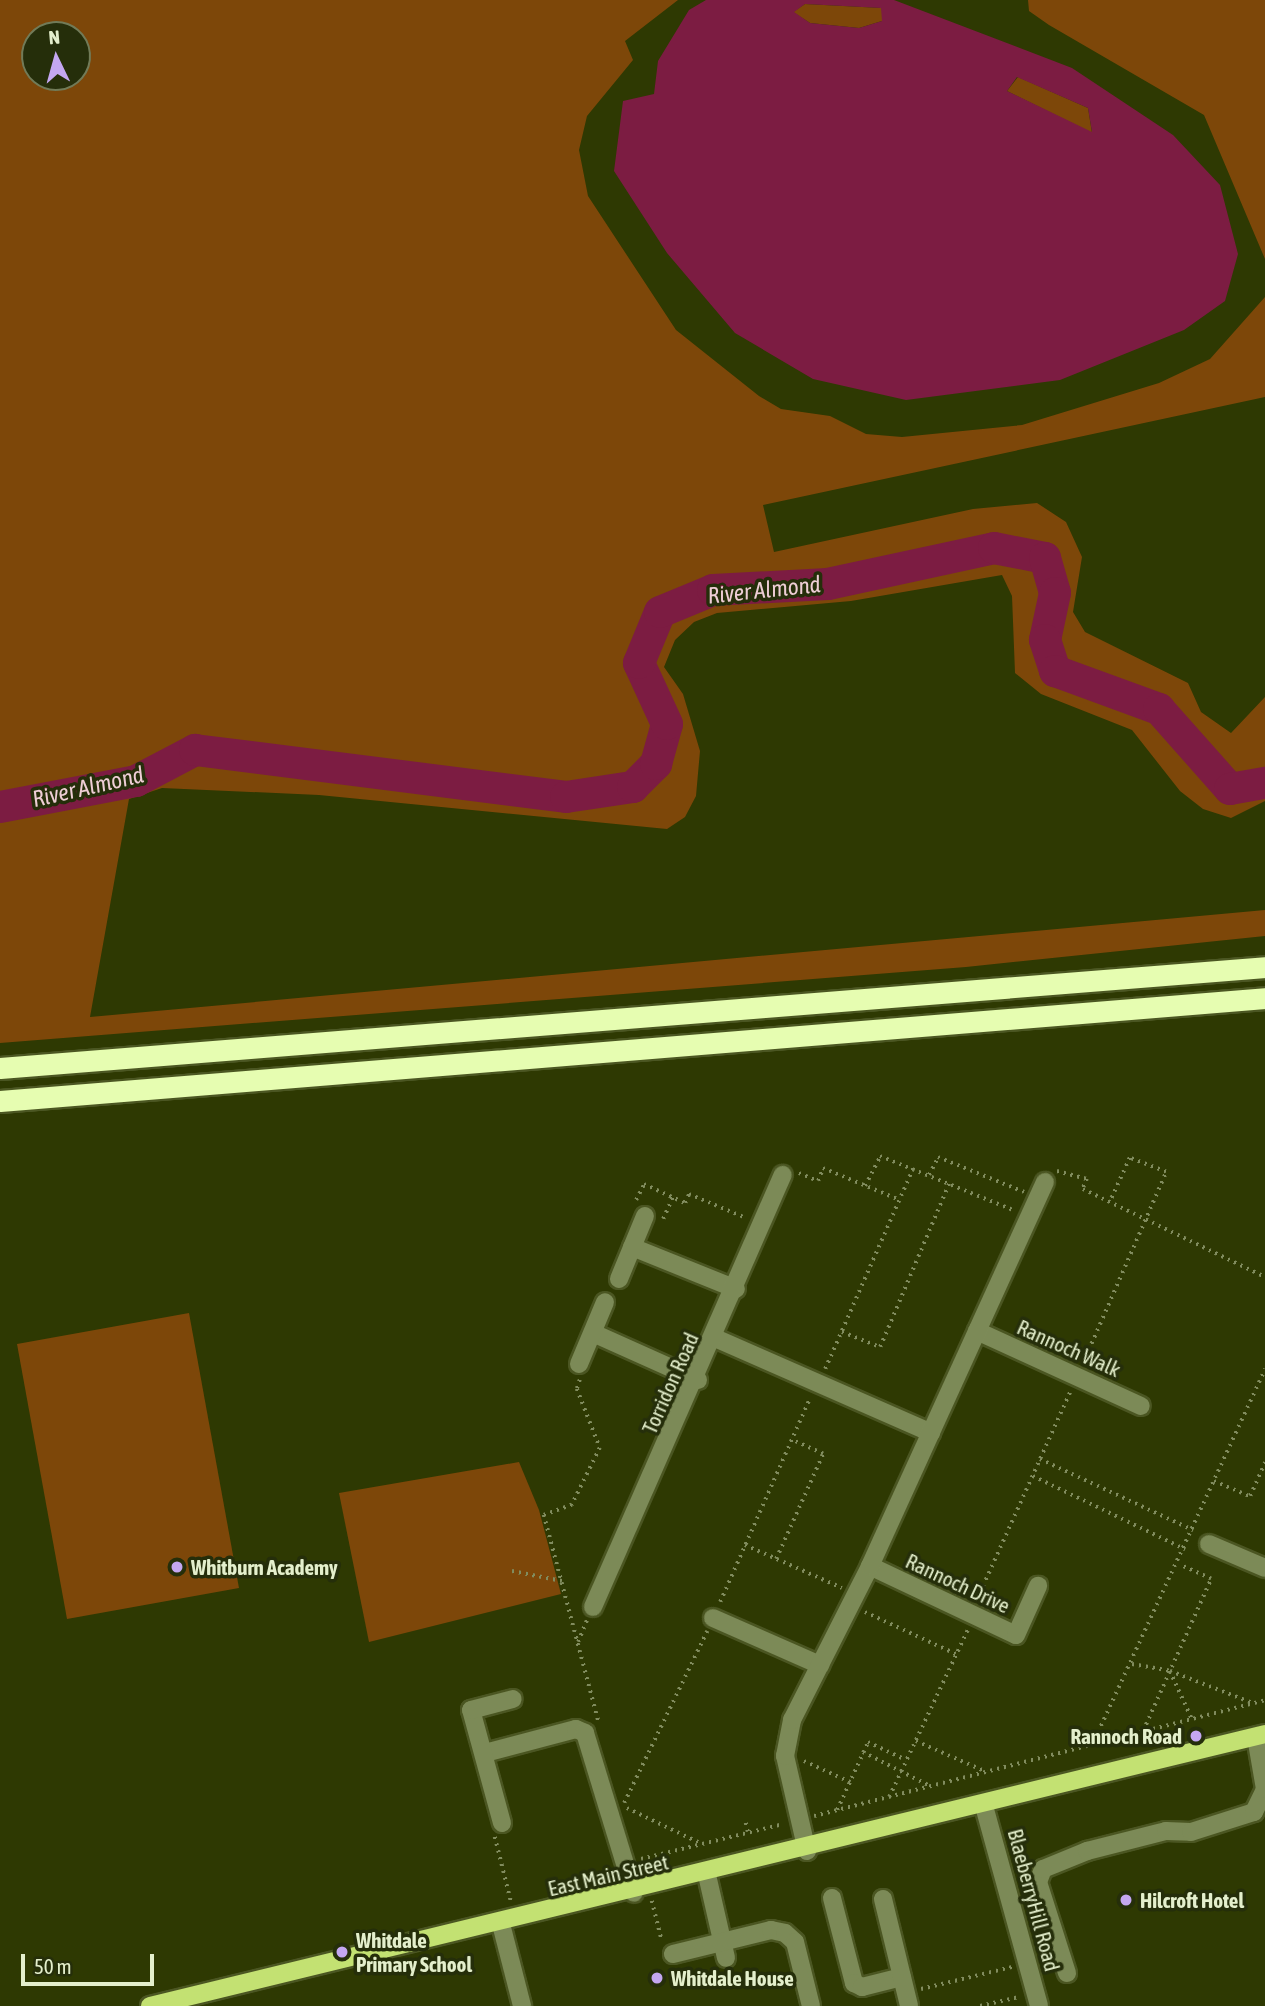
<!DOCTYPE html>
<style>
body{margin:0}
#map{position:relative;width:1265px;height:2006px;overflow:hidden;background:#2e3902;font-family:"Asap Condensed",sans-serif}
div>[style]{position:absolute}
.green>*{inset:0;background:#7d4709}
.water>*{inset:0;background:#7c1c42}
.river>*{height:32px;margin:-16px;padding:0 16px;transform-origin:16px;border-radius:16px;background:#7c1c42}
.path>*{height:3.5px;margin-top:-1.75px;transform-origin:0;background:repeating-linear-gradient(90deg,#818c5e 0 2px,transparent 0 7px)}
.roads{filter:drop-shadow(2px 0 #4b5622) drop-shadow(-2px 0 #4b5622) drop-shadow(0 2px #4b5622) drop-shadow(0 -2px #4b5622)}
.minor>*{height:18px;margin:-9px;padding:0 9px;transform-origin:9px;border-radius:9px;background:#7c8a57}
.major>*{height:18px;margin:-9px;padding:0 9px;transform-origin:9px;border-radius:9px;background:#c3e172}
.highway>*{height:21px;margin:-10.5px;padding:0 10.5px;transform-origin:10.5px;border-radius:10.5px;background:#e6fdb1}
.dots>*{width:19px;height:19px;translate:-50% -50%;box-sizing:border-box;border:4px solid #252e0a;border-radius:50%}
span{translate:-50% -50%;white-space:nowrap;text-align:center;line-height:1.15;-webkit-text-stroke:7px #252e0a;paint-order:stroke}
.street-label{font-size:21px;color:#e4efcc}
.poi-label{font-size:21px;color:#e4efcc;font-weight:700}
.left{translate:0 -50%;text-align:left}
.right{translate:-100% -50%;text-align:right}
.water-label{font-size:23px;color:#efced6;font-style:italic}
.north{position:absolute;left:21px;top:21px;width:70px;height:70px;box-sizing:border-box;background:#252e0a;border:2px solid #717b58;border-radius:50%;rotate:355deg;font-size:19px;font-weight:700;line-height:28px;text-align:center;color:#e4efcc}
.north::after{content:'';display:block;margin:auto;width:24px;height:32px;background:#c4a7f1;clip-path:polygon(50% 0,100% 100%,50% 72%,0 100%)}
.scale{position:absolute;left:21px;top:1954px;width:133px;height:32px;box-sizing:border-box;border:4px solid #e4efcc;border-top:0;padding-left:9px;font-size:21px;line-height:24px;white-space:nowrap;color:#e4efcc;-webkit-text-stroke:5px #252e0a;paint-order:stroke}
</style>
<div id="map">
<div class="green">
<i style="clip-path:polygon(evenodd,0 0,678px 0,625px 41px,633px 60px,587px 116px,579px 150px,588px 196px,676px 330px,759px 396px,781px 409px,830px 416px,866px 434px,902px 437px,1022px 425px,1159px 383px,1210px 359px,1265px 297px,1265px 397px,763px 505px,774px 552px,973px 509px,1037px 503px,1066px 522px,1082px 557px,1073px 612px,1085px 632px,1188px 683px,1201px 712px,1231px 733px,1265px 697px,1265px 801px,1231px 818px,1203px 809px,1180px 791px,1132px 730px,1041px 694px,1015px 673px,1012px 596px,1002px 575px,851px 601px,717px 613px,694px 622px,675px 640px,664px 667px,683px 694px,700px 751px,696px 796px,685px 817px,667px 829px,319px 795px,162px 788px,129px 799px,90px 1017px,1265px 910px,1265px 936px,966px 967px,0 1043px,0 0,35px 35px,77px 35px,77px 77px,35px 77px,35px 35px)"></i>
<i style="clip-path:polygon(1028px 0,1265px 0,1265px 259px,1204px 115px,1049px 25px,1029px 11px)"></i>
<i style="clip-path:polygon(805px 4px,882px 8px,882px 21px,859px 28px,810px 23px,793px 12px)"></i>
<i style="clip-path:polygon(1018px 77px,1088px 108px,1092px 133px,1007px 91px)"></i>
<i style="clip-path:polygon(189px 1313px,239px 1588px,67px 1619px,17px 1344px)"></i>
<i style="clip-path:polygon(519px 1462px,539px 1510px,561px 1594px,369px 1642px,339px 1493px)"></i>
</div>
<div class="water">
<i style="clip-path:polygon(evenodd,706px 0,894px 0,1072px 68px,1173px 135px,1220px 185px,1238px 254px,1225px 301px,1184px 330px,1060px 380px,906px 400px,813px 379px,735px 333px,667px 253px,614px 171px,623px 101px,654px 94px,658px 61px,689px 10px,706px 0,805px 4px,881px 8px,882px 21px,859px 28px,810px 23px,794px 12px,805px 4px,706px 0,1017px 77px,1088px 108px,1092px 132px,1007px 91px,1017px 77px)"></i>
</div>
<div class="river">
<i style="left:0;top:807px;width:138px;rotate:-10.8deg"></i>
<i style="left:136px;top:781px;width:67px;rotate:-27.7deg"></i>
<i style="left:195px;top:750px;width:374px;rotate:7.2deg"></i>
<i style="left:566px;top:797px;width:68px;rotate:-8.5deg"></i>
<i style="left:633px;top:787px;width:33px;rotate:-45deg"></i>
<i style="left:656px;top:764px;width:41px;rotate:-74.6deg"></i>
<i style="left:667px;top:724px;width:67px;rotate:-114.7deg"></i>
<i style="left:639px;top:663px;width:55px;rotate:-67.6deg"></i>
<i style="left:660px;top:612px;width:57px;rotate:-22.5deg"></i>
<i style="left:713px;top:590px;width:115px;rotate:-3deg"></i>
<i style="left:828px;top:584px;width:170px;rotate:-12.2deg"></i>
<i style="left:994px;top:548px;width:52px;rotate:11.1deg"></i>
<i style="left:1045px;top:558px;width:36px;rotate:74deg"></i>
<i style="left:1055px;top:593px;width:48px;rotate:102deg"></i>
<i style="left:1045px;top:640px;width:33px;rotate:72deg"></i>
<i style="left:1055px;top:671px;width:111px;rotate:20.1deg"></i>
<i style="left:1159px;top:709px;width:107px;rotate:48.4deg"></i>
<i style="left:1230px;top:789px;width:36px;rotate:-10deg"></i>
</div>
<div class="path">
<i style="left:1057px;top:1171px;width:31px;rotate:15deg"></i>
<i style="left:1087px;top:1179px;width:11px;rotate:112deg"></i>
<i style="left:1083px;top:1189px;width:202px;rotate:25.8deg"></i>
<i style="left:799px;top:1173px;width:21px;rotate:23deg"></i>
<i style="left:818px;top:1181px;width:14px;rotate:-69deg"></i>
<i style="left:823px;top:1168px;width:83px;rotate:22.6deg"></i>
<i style="left:929px;top:1175px;width:20px;rotate:-63deg"></i>
<i style="left:938px;top:1157px;width:93px;rotate:22.1deg"></i>
<i style="left:865px;top:1186px;width:34px;rotate:-63deg"></i>
<i style="left:880px;top:1156px;width:144px;rotate:22.1deg"></i>
<i style="left:636px;top:1200px;width:18px;rotate:-63deg"></i>
<i style="left:644px;top:1184px;width:45px;rotate:24.9deg"></i>
<i style="left:685px;top:1203px;width:10px;rotate:-66deg"></i>
<i style="left:689px;top:1194px;width:62px;rotate:22.8deg"></i>
<i style="left:663px;top:1219px;width:24px;rotate:-66deg"></i>
<i style="left:842px;top:1332px;width:41px;rotate:21.5deg"></i>
<i style="left:880px;top:1347px;width:177px;rotate:-67.1deg"></i>
<i style="left:1083px;top:1363px;width:208px;rotate:-66.5deg"></i>
<i style="left:1166px;top:1172px;width:39px;rotate:-159deg"></i>
<i style="left:1130px;top:1158px;width:48px;rotate:114.4deg"></i>
<i style="left:825px;top:1369px;width:219px;rotate:-66.3deg"></i>
<i style="left:580px;top:1380px;width:9px;rotate:108deg"></i>
<i style="left:577px;top:1389px;width:63px;rotate:68.7deg"></i>
<i style="left:600px;top:1448px;width:64px;rotate:116.2deg"></i>
<i style="left:572px;top:1505px;width:30px;rotate:160deg"></i>
<i style="left:544px;top:1515px;width:215px;rotate:75.2deg"></i>
<i style="left:1040px;top:1459px;width:169px;rotate:24.9deg"></i>
<i style="left:1033px;top:1476px;width:169px;rotate:25.7deg"></i>
<i style="left:1214px;top:1481px;width:39px;rotate:23deg"></i>
<i style="left:1250px;top:1496px;width:37px;rotate:-66deg"></i>
<i style="left:745px;top:1545px;width:106px;rotate:23.9deg"></i>
<i style="left:776px;top:1559px;width:115px;rotate:-65.9deg"></i>
<i style="left:823px;top:1454px;width:35px;rotate:-156deg"></i>
<i style="left:512px;top:1571px;width:51px;rotate:11.3deg"></i>
<i style="left:977px;top:1599px;width:227px;rotate:-65.8deg"></i>
<i style="left:720px;top:1602px;width:223px;rotate:-66.2deg"></i>
<i style="left:865px;top:1612px;width:100px;rotate:24.8deg"></i>
<i style="left:578px;top:1642px;width:24px;rotate:-68deg"></i>
<i style="left:1132px;top:1664px;width:39px;rotate:10deg"></i>
<i style="left:1170px;top:1671px;width:53px;rotate:65.4deg"></i>
<i style="left:1170px;top:1671px;width:89px;rotate:21.1deg"></i>
<i style="left:1143px;top:1731px;width:167px;rotate:-65.9deg"></i>
<i style="left:1211px;top:1579px;width:34px;rotate:-156deg"></i>
<i style="left:916px;top:1741px;width:77px;rotate:23.6deg"></i>
<i style="left:1092px;top:1745px;width:414px;rotate:-65.3deg"></i>
<i style="left:863px;top:1752px;width:75px;rotate:26.9deg"></i>
<i style="left:804px;top:1761px;width:51px;rotate:24.5deg"></i>
<i style="left:889px;top:1797px;width:186px;rotate:-64.8deg"></i>
<i style="left:624px;top:1803px;width:191px;rotate:-64.2deg"></i>
<i style="left:627px;top:1808px;width:83px;rotate:25.6deg"></i>
<i style="left:837px;top:1810px;width:75px;rotate:-65.5deg"></i>
<i style="left:868px;top:1742px;width:42px;rotate:25.3deg"></i>
<i style="left:814px;top:1816px;width:466px;rotate:-14.4deg"></i>
<i style="left:746px;top:1823px;width:9px;rotate:77deg"></i>
<i style="left:495px;top:1837px;width:66px;rotate:76deg"></i>
<i style="left:641px;top:1859px;width:146px;rotate:-13.8deg"></i>
<i style="left:652px;top:1901px;width:41px;rotate:76deg"></i>
<i style="left:921px;top:1989px;width:94px;rotate:-13.6deg"></i>
<i style="left:980px;top:2006px;width:39px;rotate:-13deg"></i>
</div>
<div class="roads">
<div class="minor">
<i style="left:632px;top:1247px;width:112px;rotate:22deg"></i>
<i style="left:619px;top:1279px;width:68px;rotate:-67.6deg"></i>
<i style="left:977px;top:1331px;width:180px;rotate:24.6deg"></i>
<i style="left:593px;top:1333px;width:115px;rotate:24.1deg"></i>
<i style="left:715px;top:1338px;width:236px;rotate:23.7deg"></i>
<i style="left:579px;top:1364px;width:67px;rotate:-67.2deg"></i>
<i style="left:1209px;top:1544px;width:61px;rotate:23.2deg"></i>
<i style="left:870px;top:1566px;width:161px;rotate:25.3deg"></i>
<i style="left:1016px;top:1635px;width:54px;rotate:-65.8deg"></i>
<i style="left:593px;top:1607px;width:472px;rotate:-66.3deg"></i>
<i style="left:713px;top:1618px;width:117px;rotate:23.7deg"></i>
<i style="left:485px;top:1753px;width:94px;rotate:-14.8deg"></i>
<i style="left:576px;top:1729px;width:10px;rotate:24deg"></i>
<i style="left:585px;top:1733px;width:167px;rotate:73deg"></i>
<i style="left:984px;top:1806px;width:207px;rotate:74.6deg"></i>
<i style="left:502px;top:1823px;width:117px;rotate:-105.3deg"></i>
<i style="left:471px;top:1710px;width:43px;rotate:-14.7deg"></i>
<i style="left:807px;top:1851px;width:98px;rotate:-103deg"></i>
<i style="left:785px;top:1756px;width:37px;rotate:-79deg"></i>
<i style="left:792px;top:1720px;width:173px;rotate:-63.1deg"></i>
<i style="left:870px;top:1566px;width:422px;rotate:-65.5deg"></i>
<i style="left:707px;top:1875px;width:85px;rotate:77.1deg"></i>
<i style="left:832px;top:1898px;width:88px;rotate:75.5deg"></i>
<i style="left:854px;top:1983px;width:9px;rotate:27deg"></i>
<i style="left:862px;top:1987px;width:41px;rotate:-14deg"></i>
<i style="left:883px;top:1899px;width:110px;rotate:76.3deg"></i>
<i style="left:501px;top:1924px;width:85px;rotate:75.6deg"></i>
<i style="left:673px;top:1954px;width:101px;rotate:-13.8deg"></i>
<i style="left:771px;top:1930px;width:14px;rotate:12deg"></i>
<i style="left:785px;top:1933px;width:13px;rotate:42deg"></i>
<i style="left:795px;top:1942px;width:66px;rotate:76deg"></i>
<i style="left:1067px;top:1973px;width:96px;rotate:-107.7deg"></i>
<i style="left:1038px;top:1882px;width:14px;rotate:-69deg"></i>
<i style="left:1043px;top:1869px;width:48px;rotate:-22.2deg"></i>
<i style="left:1087px;top:1851px;width:81px;rotate:-14.2deg"></i>
<i style="left:1166px;top:1831px;width:25px;rotate:2deg"></i>
<i style="left:1191px;top:1832px;width:66px;rotate:-17.6deg"></i>
<i style="left:1254px;top:1812px;width:25px;rotate:-64deg"></i>
<i style="left:1265px;top:1789px;width:53px;rotate:-99.8deg"></i>
</div>
<div class="major">
<i style="left:150px;top:2006px;width:1148px;rotate:-13.71deg"></i>
</div>
<div class="highway">
<i style="left:0;top:1068px;width:1269px;rotate:-4.56deg"></i>
<i style="left:0;top:1101px;width:1269px;rotate:-4.65deg"></i>
</div>
</div>
<div class="dots">
<i style="left:177px;top:1567px;background:#c4a7f1"></i>
<i style="left:1196px;top:1736px;background:#c4a7f1"></i>
<i style="left:1126px;top:1900px;background:#c4a7f1"></i>
<i style="left:342px;top:1952px;background:#c4a7f1"></i>
<i style="left:657px;top:1978px;background:#c4a7f1"></i>
</div>
<div class="street-label">
<span style="left:1069px;top:1348px;rotate:24deg">Rannoch Walk</span>
<span style="left:670px;top:1383px;rotate:-66deg">Torridon Road</span>
<span style="left:958px;top:1583px;rotate:25deg">Rannoch Drive</span>
<span style="left:608px;top:1875px;rotate:-13deg">East Main Street</span>
<span style="left:1034px;top:1900px;rotate:75deg">BlaeberryHill Road</span>
</div>
<div class="poi-label">
<span class="left" style="left:191px;top:1567px">Whitburn Academy</span>
<span class="right" style="left:1182px;top:1736px">Rannoch Road</span>
<span class="left" style="left:1140px;top:1900px">Hilcroft Hotel</span>
<span class="left" style="left:356px;top:1952px">Whitdale<br>Primary School</span>
<span class="left" style="left:671px;top:1978px">Whitdale House</span>
</div>
<div class="water-label">
<span style="left:764px;top:590px;rotate:-6deg">River Almond</span>
<span style="left:88px;top:787px;rotate:-13deg">River Almond</span>
</div>
<div class="north">N</div>
<div class="scale">50 m</div>
</div>
